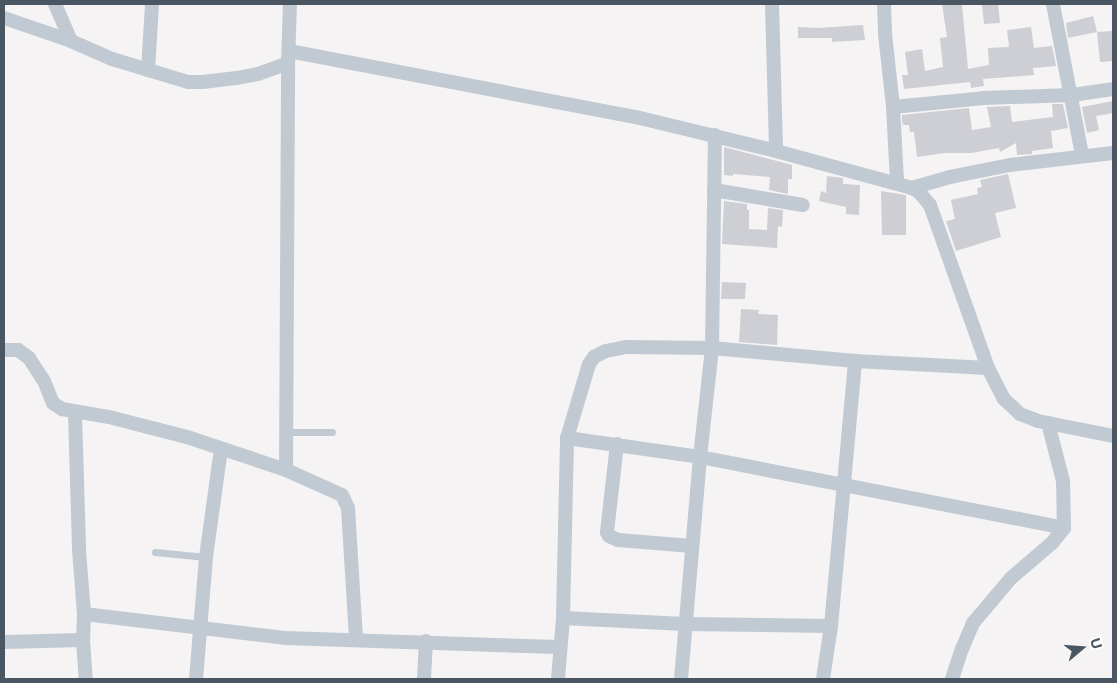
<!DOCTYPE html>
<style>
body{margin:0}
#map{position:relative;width:1117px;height:683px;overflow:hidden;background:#f5f3f3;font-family:Montserrat,sans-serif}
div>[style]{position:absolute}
.building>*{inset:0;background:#cdcfd5}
.lane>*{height:7px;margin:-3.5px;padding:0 3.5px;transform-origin:3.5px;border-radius:3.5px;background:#c1cad2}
.street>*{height:14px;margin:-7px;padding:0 7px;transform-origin:7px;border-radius:7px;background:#c1cad2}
span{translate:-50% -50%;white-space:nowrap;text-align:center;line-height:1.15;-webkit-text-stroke:5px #fff;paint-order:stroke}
.frame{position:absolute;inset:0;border:5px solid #4a5661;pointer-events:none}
.north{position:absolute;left:1057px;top:623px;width:50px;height:50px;-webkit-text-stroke:4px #fff;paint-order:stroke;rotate:72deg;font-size:14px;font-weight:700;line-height:20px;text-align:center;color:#4a5661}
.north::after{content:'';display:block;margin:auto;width:18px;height:22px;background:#4a5661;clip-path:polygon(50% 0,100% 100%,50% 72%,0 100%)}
</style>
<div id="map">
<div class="building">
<i style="clip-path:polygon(942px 4px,962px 4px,968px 69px,989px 65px,988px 48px,1009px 47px,1007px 30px,1031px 27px,1034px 48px,1052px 46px,1056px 66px,1033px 68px,1034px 75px,983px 79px,984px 86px,971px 88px,970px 82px,904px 89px,902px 75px,908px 75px,905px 52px,922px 49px,925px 71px,943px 67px,940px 38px,947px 37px)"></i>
<i style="clip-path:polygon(982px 4px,998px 4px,1000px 23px,984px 24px)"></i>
<i style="clip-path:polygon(1093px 16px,1097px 32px,1068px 38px,1066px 23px)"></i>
<i style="clip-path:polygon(863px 25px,865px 40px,832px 42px,832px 38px,798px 38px,798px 27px,819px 28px)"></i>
<i style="clip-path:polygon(1113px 31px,1113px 61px,1100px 62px,1097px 32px)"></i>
<i style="clip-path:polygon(1113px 101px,1113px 113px,1096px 116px,1099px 130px,1087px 133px,1082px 107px)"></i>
<i style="clip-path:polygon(1052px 104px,1063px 104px,1068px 128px,1051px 131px,1053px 148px,1032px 151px,1032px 154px,1017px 155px,1016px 143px,1000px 152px,999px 148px,971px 153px,945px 153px,917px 157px,914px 132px,910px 132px,909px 125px,903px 125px,902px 120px,902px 115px,969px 108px,972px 130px,991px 127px,987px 107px,1010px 106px,1012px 122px,1053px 117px)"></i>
<i style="clip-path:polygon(724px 147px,792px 165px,792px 179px,788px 179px,788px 194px,769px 190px,770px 177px,733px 174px,733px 176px,724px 175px)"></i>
<i style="clip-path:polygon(1008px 174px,1016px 208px,995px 213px,1001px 237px,956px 251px,946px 221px,955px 219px,951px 200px,978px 194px,977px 188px,982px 187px,980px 180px)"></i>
<i style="clip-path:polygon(827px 176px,843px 178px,843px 184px,860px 185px,859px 215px,846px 214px,846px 207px,819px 201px,821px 191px,826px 193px)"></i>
<i style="clip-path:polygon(881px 191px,906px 195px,906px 235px,882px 235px)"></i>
<i style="clip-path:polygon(724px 201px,747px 204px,747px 210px,749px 210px,749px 229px,767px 230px,768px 208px,783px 210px,782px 227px,778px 226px,777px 248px,722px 244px)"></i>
<i style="clip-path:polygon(722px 282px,746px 283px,745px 299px,721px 299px)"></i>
<i style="clip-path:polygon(741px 309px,759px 310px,758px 314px,778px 315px,777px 345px,739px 342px)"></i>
</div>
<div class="lane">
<i style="left:288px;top:432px;width:44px"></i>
<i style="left:155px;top:552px;width:51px;rotate:5.6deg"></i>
</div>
<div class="street">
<i style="left:55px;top:4px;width:40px;rotate:66.6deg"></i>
<i style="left:71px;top:41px;width:45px;rotate:23.7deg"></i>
<i style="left:112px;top:59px;width:79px;rotate:16.8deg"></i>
<i style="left:188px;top:82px;width:15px"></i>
<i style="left:203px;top:82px;width:34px;rotate:-7deg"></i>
<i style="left:237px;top:78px;width:21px;rotate:-11deg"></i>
<i style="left:258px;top:74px;width:32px;rotate:-20deg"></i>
<i style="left:772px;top:4px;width:147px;rotate:88.4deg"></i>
<i style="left:884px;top:4px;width:30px;rotate:88deg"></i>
<i style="left:885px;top:34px;width:73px;rotate:83.7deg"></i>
<i style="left:893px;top:107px;width:91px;rotate:-5.6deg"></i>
<i style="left:984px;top:98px;width:88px;rotate:-2deg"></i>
<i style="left:1072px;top:95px;width:41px;rotate:-8.3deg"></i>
<i style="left:1053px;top:4px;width:154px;rotate:79.1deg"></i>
<i style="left:4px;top:18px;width:71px;rotate:18.9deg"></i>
<i style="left:289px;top:51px;width:357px;rotate:10.8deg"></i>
<i style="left:640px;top:118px;width:140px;rotate:13.6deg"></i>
<i style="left:776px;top:151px;width:141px;rotate:15.2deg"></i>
<i style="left:148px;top:70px;width:66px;rotate:-86.5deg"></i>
<i style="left:893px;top:107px;width:75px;rotate:86.9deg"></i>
<i style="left:1113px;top:153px;width:104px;rotate:173.4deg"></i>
<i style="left:1010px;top:165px;width:61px;rotate:168.7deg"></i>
<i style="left:950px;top:177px;width:40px;rotate:164deg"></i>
<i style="left:912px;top:188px;width:8px;rotate:30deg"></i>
<i style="left:919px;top:192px;width:17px;rotate:50deg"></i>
<i style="left:930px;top:205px;width:173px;rotate:70.4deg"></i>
<i style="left:988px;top:368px;width:35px;rotate:63deg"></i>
<i style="left:1004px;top:399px;width:22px;rotate:43deg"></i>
<i style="left:1020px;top:414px;width:19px;rotate:21deg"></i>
<i style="left:1038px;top:421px;width:76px;rotate:11.3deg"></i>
<i style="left:714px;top:190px;width:90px;rotate:9.6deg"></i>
<i style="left:4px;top:350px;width:14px"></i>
<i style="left:18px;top:350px;width:14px;rotate:36deg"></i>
<i style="left:29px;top:358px;width:27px;rotate:57deg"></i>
<i style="left:44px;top:381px;width:24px;rotate:68deg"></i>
<i style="left:53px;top:403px;width:11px;rotate:34deg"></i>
<i style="left:62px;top:409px;width:48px;rotate:9.7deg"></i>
<i style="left:109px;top:417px;width:81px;rotate:14.4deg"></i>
<i style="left:187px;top:437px;width:104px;rotate:18.4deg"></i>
<i style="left:286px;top:470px;width:61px;rotate:24.1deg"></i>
<i style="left:342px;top:495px;width:14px;rotate:65deg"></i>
<i style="left:348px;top:508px;width:132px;rotate:86.5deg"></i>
<i style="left:75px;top:413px;width:137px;rotate:88.3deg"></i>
<i style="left:79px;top:550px;width:64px;rotate:85.5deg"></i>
<i style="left:84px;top:614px;width:26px;rotate:92deg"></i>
<i style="left:83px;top:640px;width:39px;rotate:86deg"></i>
<i style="left:567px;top:438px;width:134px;rotate:8.1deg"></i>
<i style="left:700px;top:457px;width:371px;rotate:11deg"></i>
<i style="left:617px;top:444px;width:89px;rotate:96.5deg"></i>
<i style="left:607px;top:532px;width:4px;rotate:63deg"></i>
<i style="left:609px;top:536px;width:10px;rotate:24deg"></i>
<i style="left:618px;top:540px;width:74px;rotate:4.6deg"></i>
<i style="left:286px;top:470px;width:407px;rotate:-89.7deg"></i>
<i style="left:288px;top:63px;width:59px;rotate:-88.1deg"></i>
<i style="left:84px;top:614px;width:202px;rotate:6.8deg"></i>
<i style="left:285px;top:638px;width:274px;rotate:1.9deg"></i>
<i style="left:563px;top:618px;width:122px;rotate:2.8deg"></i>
<i style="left:685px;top:624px;width:146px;rotate:0.8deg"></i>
<i style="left:4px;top:642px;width:79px;rotate:-1.5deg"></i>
<i style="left:196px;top:679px;width:122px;rotate:-85.3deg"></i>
<i style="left:206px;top:557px;width:109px;rotate:-82.1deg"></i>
<i style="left:424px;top:679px;width:38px;rotate:-87deg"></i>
<i style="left:558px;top:679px;width:61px;rotate:-85.3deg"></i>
<i style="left:563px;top:618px;width:180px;rotate:-88.7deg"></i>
<i style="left:567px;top:438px;width:77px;rotate:-73.4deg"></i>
<i style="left:589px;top:364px;width:9px;rotate:-54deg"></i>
<i style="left:594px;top:357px;width:13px;rotate:-27deg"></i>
<i style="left:606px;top:351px;width:20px;rotate:-11deg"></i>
<i style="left:626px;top:347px;width:86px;rotate:0.7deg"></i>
<i style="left:712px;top:348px;width:144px;rotate:5.2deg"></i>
<i style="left:855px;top:361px;width:133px;rotate:3deg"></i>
<i style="left:681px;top:679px;width:223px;rotate:-85.1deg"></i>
<i style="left:700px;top:457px;width:110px;rotate:-83.7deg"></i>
<i style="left:712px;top:348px;width:213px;rotate:-89.2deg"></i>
<i style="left:823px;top:679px;width:54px;rotate:-81.4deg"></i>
<i style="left:831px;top:626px;width:266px;rotate:-84.8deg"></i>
<i style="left:952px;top:679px;width:32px;rotate:-72deg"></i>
<i style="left:962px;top:649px;width:28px;rotate:-67deg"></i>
<i style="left:973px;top:623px;width:59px;rotate:-49.8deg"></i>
<i style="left:1011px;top:578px;width:54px;rotate:-40.5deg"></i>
<i style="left:1052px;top:543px;width:19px;rotate:-51deg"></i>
<i style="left:1064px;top:528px;width:47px;rotate:-91.2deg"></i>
<i style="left:1063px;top:481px;width:60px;rotate:-104.5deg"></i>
</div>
<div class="frame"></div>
<div class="north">U</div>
</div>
